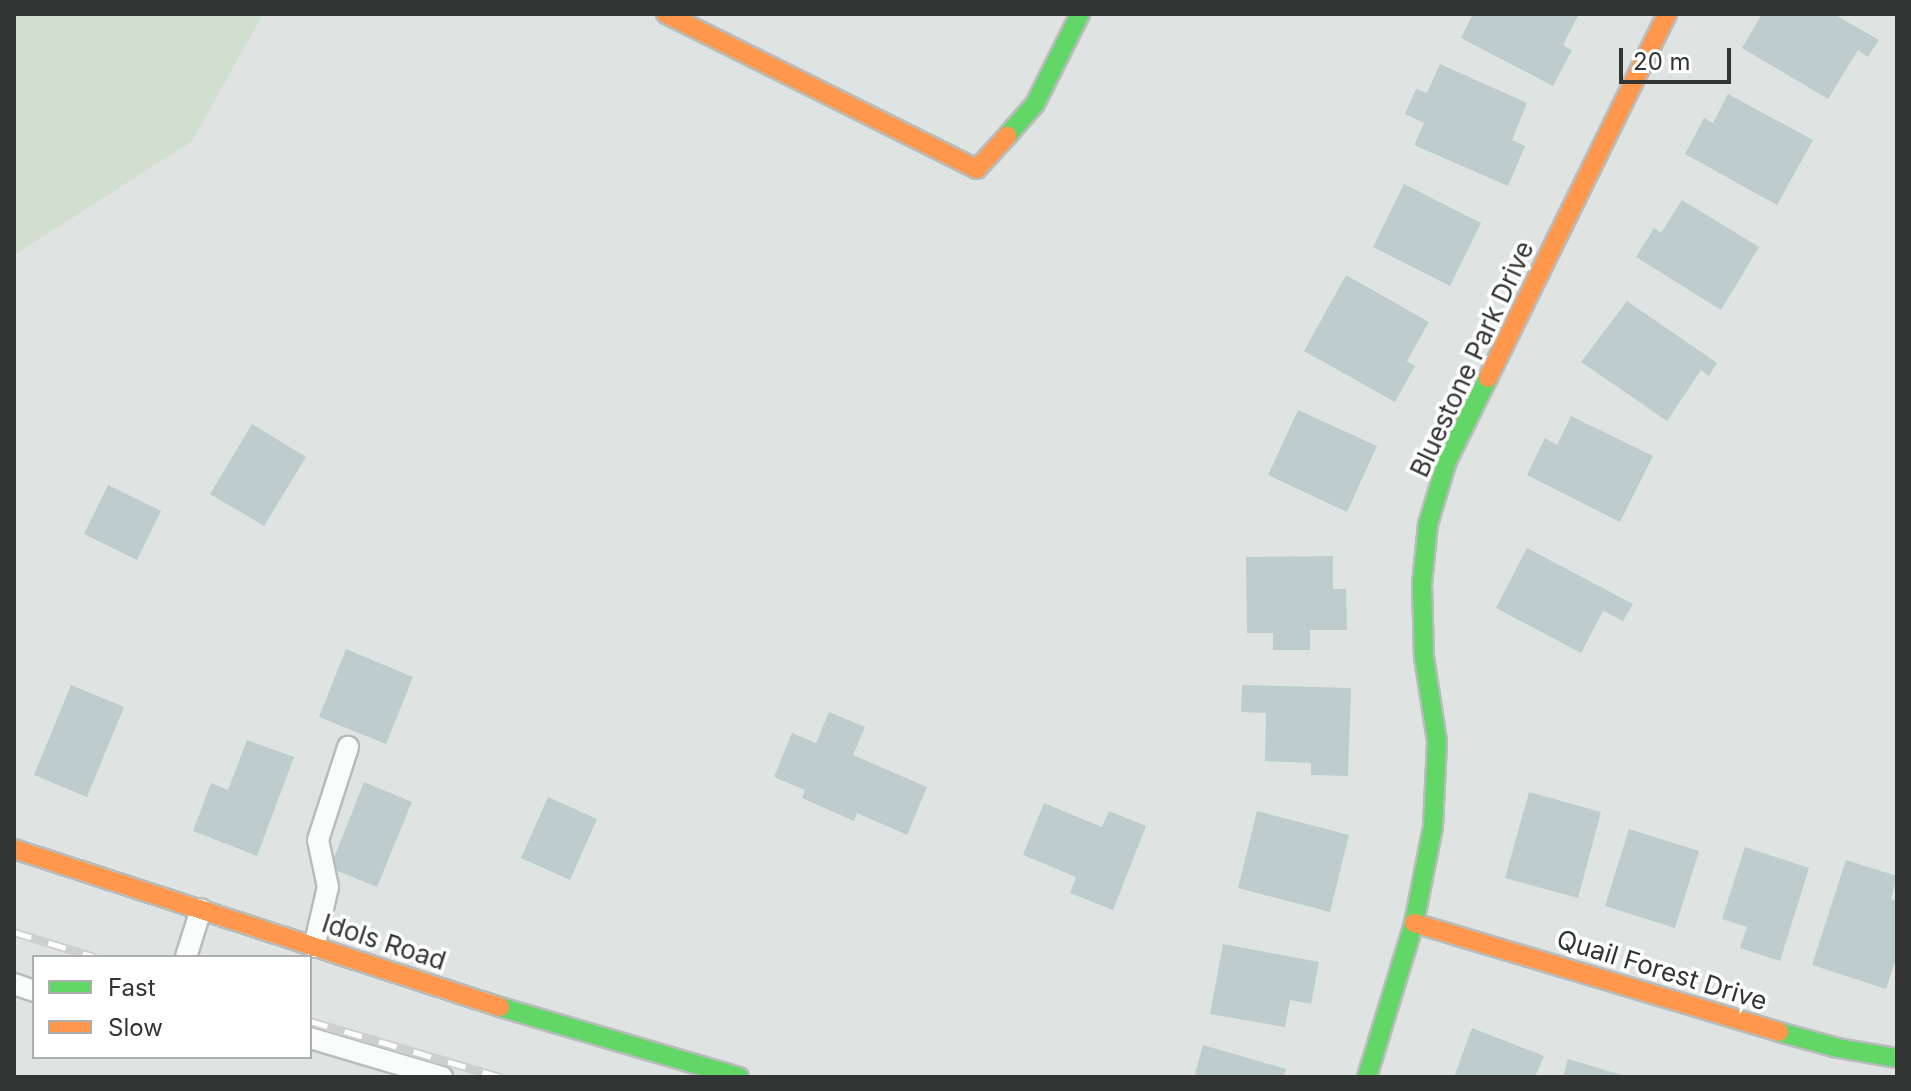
<!DOCTYPE html>
<style>
body{margin:0}
#map{position:relative;width:1911px;height:1091px;overflow:hidden;background:#dfe4e2;font-family:Inter,sans-serif}
div>[style]{position:absolute}
.green>*{inset:0;background:#d2dece}
.building>*{inset:0;background:#bfcccd}
.roads{filter:drop-shadow(2px 0 #b8bcbb) drop-shadow(-2px 0 #b8bcbb) drop-shadow(0 2px #b8bcbb) drop-shadow(0 -2px #b8bcbb)}
.lane>*{height:20px;margin:-10px;padding:0 10px;transform-origin:10px;border-radius:10px;background:#fafbfb}
.fast>*{height:18px;margin:-9px;padding:0 9px;transform-origin:9px;border-radius:9px;background:#63d668}
.slow>*{height:18px;margin:-9px;padding:0 9px;transform-origin:9px;border-radius:9px;background:#ff974d}
.rail>*{height:9px;margin-top:-4.5px;transform-origin:0;background:repeating-linear-gradient(90deg,#fff 0 18px,#ced0cf 0 36px);box-sizing:border-box;border-block:2px solid #ced0cf}
span{translate:-50% -50%;white-space:nowrap;text-align:center;line-height:1.15;-webkit-text-stroke:7px #fff;paint-order:stroke}
.street-label{font-size:26px;color:#333535}
.frame{position:absolute;inset:0;border:16px solid #333535;pointer-events:none}
.legend{position:absolute;left:32px;top:955px;width:280px;height:104px;box-sizing:border-box;background:#fff;border:2px solid #adaeae;margin:0;padding:10px 14px;list-style:none;font-size:24px;color:#333535}
.legend li{display:flex;align-items:center;gap:16px;height:40px}
.legend b{width:40px;border:2px solid #adaeae}
.scale{position:absolute;left:1619px;top:48px;width:112px;height:36px;box-sizing:border-box;border:4px solid #333535;border-top:0;padding-left:10px;font-size:24px;line-height:28px;white-space:nowrap;color:#333535;-webkit-text-stroke:6px #fff;paint-order:stroke}
</style>
<div id="map">
<div class="green">
<i style="clip-path:polygon(14px 14px,263px 14px,192px 141px,14px 255px)"></i>
</div>
<div class="building">
<i style="clip-path:polygon(1473px 14px,1579px 14px,1563px 45px,1572px 50px,1553px 86px,1461px 38px)"></i>
<i style="clip-path:polygon(1762px 14px,1834px 14px,1879px 40px,1868px 57px,1858px 50px,1828px 99px,1742px 48px)"></i>
<i style="clip-path:polygon(1440px 64px,1527px 103px,1512px 140px,1525px 146px,1508px 186px,1414px 145px,1424px 123px,1405px 114px,1416px 89px,1427px 93px)"></i>
<i style="clip-path:polygon(1728px 94px,1813px 140px,1777px 205px,1685px 154px,1704px 118px,1713px 123px)"></i>
<i style="clip-path:polygon(1404px 184px,1481px 223px,1450px 286px,1373px 247px)"></i>
<i style="clip-path:polygon(1682px 200px,1759px 247px,1721px 310px,1636px 257px,1654px 228px,1661px 233px)"></i>
<i style="clip-path:polygon(1346px 275px,1429px 322px,1407px 361px,1415px 366px,1395px 402px,1304px 351px)"></i>
<i style="clip-path:polygon(1627px 301px,1717px 363px,1709px 376px,1701px 370px,1667px 421px,1581px 362px)"></i>
<i style="clip-path:polygon(1298px 410px,1377px 446px,1347px 512px,1268px 475px)"></i>
<i style="clip-path:polygon(1571px 416px,1653px 456px,1620px 522px,1527px 475px,1545px 438px,1557px 445px)"></i>
<i style="clip-path:polygon(252px 424px,306px 457px,264px 526px,210px 494px)"></i>
<i style="clip-path:polygon(108px 485px,161px 511px,137px 560px,84px 534px)"></i>
<i style="clip-path:polygon(1527px 548px,1633px 604px,1623px 621px,1603px 611px,1581px 653px,1496px 608px)"></i>
<i style="clip-path:polygon(1333px 556px,1333px 589px,1346px 589px,1347px 630px,1310px 630px,1310px 650px,1273px 650px,1273px 633px,1247px 633px,1246px 557px)"></i>
<i style="clip-path:polygon(346px 649px,413px 677px,386px 744px,319px 717px)"></i>
<i style="clip-path:polygon(71px 685px,124px 707px,87px 797px,34px 775px)"></i>
<i style="clip-path:polygon(1242px 685px,1351px 688px,1348px 776px,1311px 775px,1311px 763px,1265px 761px,1266px 713px,1241px 712px)"></i>
<i style="clip-path:polygon(829px 712px,865px 727px,853px 755px,927px 787px,907px 835px,857px 813px,854px 821px,802px 798px,805px 790px,774px 777px,792px 733px,816px 743px)"></i>
<i style="clip-path:polygon(247px 740px,294px 757px,257px 856px,193px 831px,211px 783px,228px 790px)"></i>
<i style="clip-path:polygon(364px 782px,412px 802px,377px 887px,330px 868px)"></i>
<i style="clip-path:polygon(1529px 792px,1601px 812px,1578px 898px,1505px 878px)"></i>
<i style="clip-path:polygon(548px 797px,597px 819px,570px 880px,521px 858px)"></i>
<i style="clip-path:polygon(1044px 803px,1102px 827px,1109px 811px,1146px 826px,1113px 910px,1070px 893px,1076px 877px,1023px 855px)"></i>
<i style="clip-path:polygon(1257px 811px,1349px 835px,1330px 912px,1238px 888px)"></i>
<i style="clip-path:polygon(1629px 829px,1699px 851px,1675px 928px,1605px 906px)"></i>
<i style="clip-path:polygon(1745px 847px,1809px 868px,1780px 961px,1740px 948px,1747px 927px,1722px 919px)"></i>
<i style="clip-path:polygon(1846px 860px,1897px 876px,1891px 899px,1897px 901px,1897px 956px,1886px 989px,1812px 965px)"></i>
<i style="clip-path:polygon(1223px 944px,1319px 962px,1311px 1004px,1290px 1000px,1285px 1027px,1210px 1014px)"></i>
<i style="clip-path:polygon(1472px 1028px,1544px 1056px,1535px 1077px,1454px 1077px)"></i>
<i style="clip-path:polygon(1203px 1045px,1286px 1069px,1284px 1077px,1194px 1077px)"></i>
<i style="clip-path:polygon(1568px 1059px,1625px 1076px,1625px 1077px,1563px 1077px)"></i>
</div>
<div class="roads">
<div class="lane">
<i style="left:314px;top:947px;width:62px;rotate:-76.9deg"></i>
<i style="left:328px;top:887px;width:48px;rotate:-102deg"></i>
<i style="left:318px;top:840px;width:98px;rotate:-72.1deg"></i>
<i style="left:186px;top:957px;width:50px;rotate:-72.6deg"></i>
<i style="left:14px;top:984px;width:21px;rotate:19deg"></i>
<i style="left:310px;top:1038px;width:138px;rotate:16.5deg"></i>
</div>
<div class="fast">
<i style="left:1007px;top:136px;width:43px;rotate:-48.8deg"></i>
<i style="left:1035px;top:104px;width:101px;rotate:-63.4deg"></i>
<i style="left:500px;top:1007px;width:249px;rotate:16.3deg"></i>
<i style="left:1779px;top:1032px;width:61px;rotate:15.2deg"></i>
<i style="left:1838px;top:1048px;width:60px;rotate:9.6deg"></i>
<i style="left:1367px;top:1077px;width:161px;rotate:-73deg"></i>
<i style="left:1414px;top:923px;width:98px;rotate:-78.8deg"></i>
<i style="left:1433px;top:827px;width:86px;rotate:-87.3deg"></i>
<i style="left:1437px;top:741px;width:85px;rotate:-98.8deg"></i>
<i style="left:1424px;top:657px;width:73px;rotate:-91.6deg"></i>
<i style="left:1422px;top:584px;width:60px;rotate:-84.3deg"></i>
<i style="left:1428px;top:524px;width:66px;rotate:-73.2deg"></i>
<i style="left:1447px;top:461px;width:93px;rotate:-63.7deg"></i>
</div>
<div class="slow">
<i style="left:666px;top:14px;width:347px;rotate:26.5deg"></i>
<i style="left:977px;top:169px;width:45px;rotate:-47.7deg"></i>
<i style="left:1488px;top:378px;width:406px;rotate:-63.8deg"></i>
<i style="left:14px;top:849px;width:511px;rotate:18.01deg"></i>
<i style="left:1414px;top:923px;width:381px;rotate:16.6deg"></i>
</div>
</div>
<div class="rail">
<i style="left:14px;top:932px;width:85px;rotate:17.2deg"></i>
<i style="left:310px;top:1021px;width:198px;rotate:16.4deg"></i>
</div>
<div class="street-label">
<span style="left:1472px;top:359px;rotate:-65deg">Bluestone Park Drive</span>
<span style="left:384px;top:942px;rotate:18deg">Idols Road</span>
<span style="left:1662px;top:970px;rotate:17deg">Quail Forest Drive</span>
</div>
<div class="frame"></div>
<ul class="legend">
<li><b style="height:10px;background:#63d668"></b>Fast</li>
<li><b style="height:10px;background:#ff974d"></b>Slow</li>
</ul>
<div class="scale">20 m</div>
</div>
